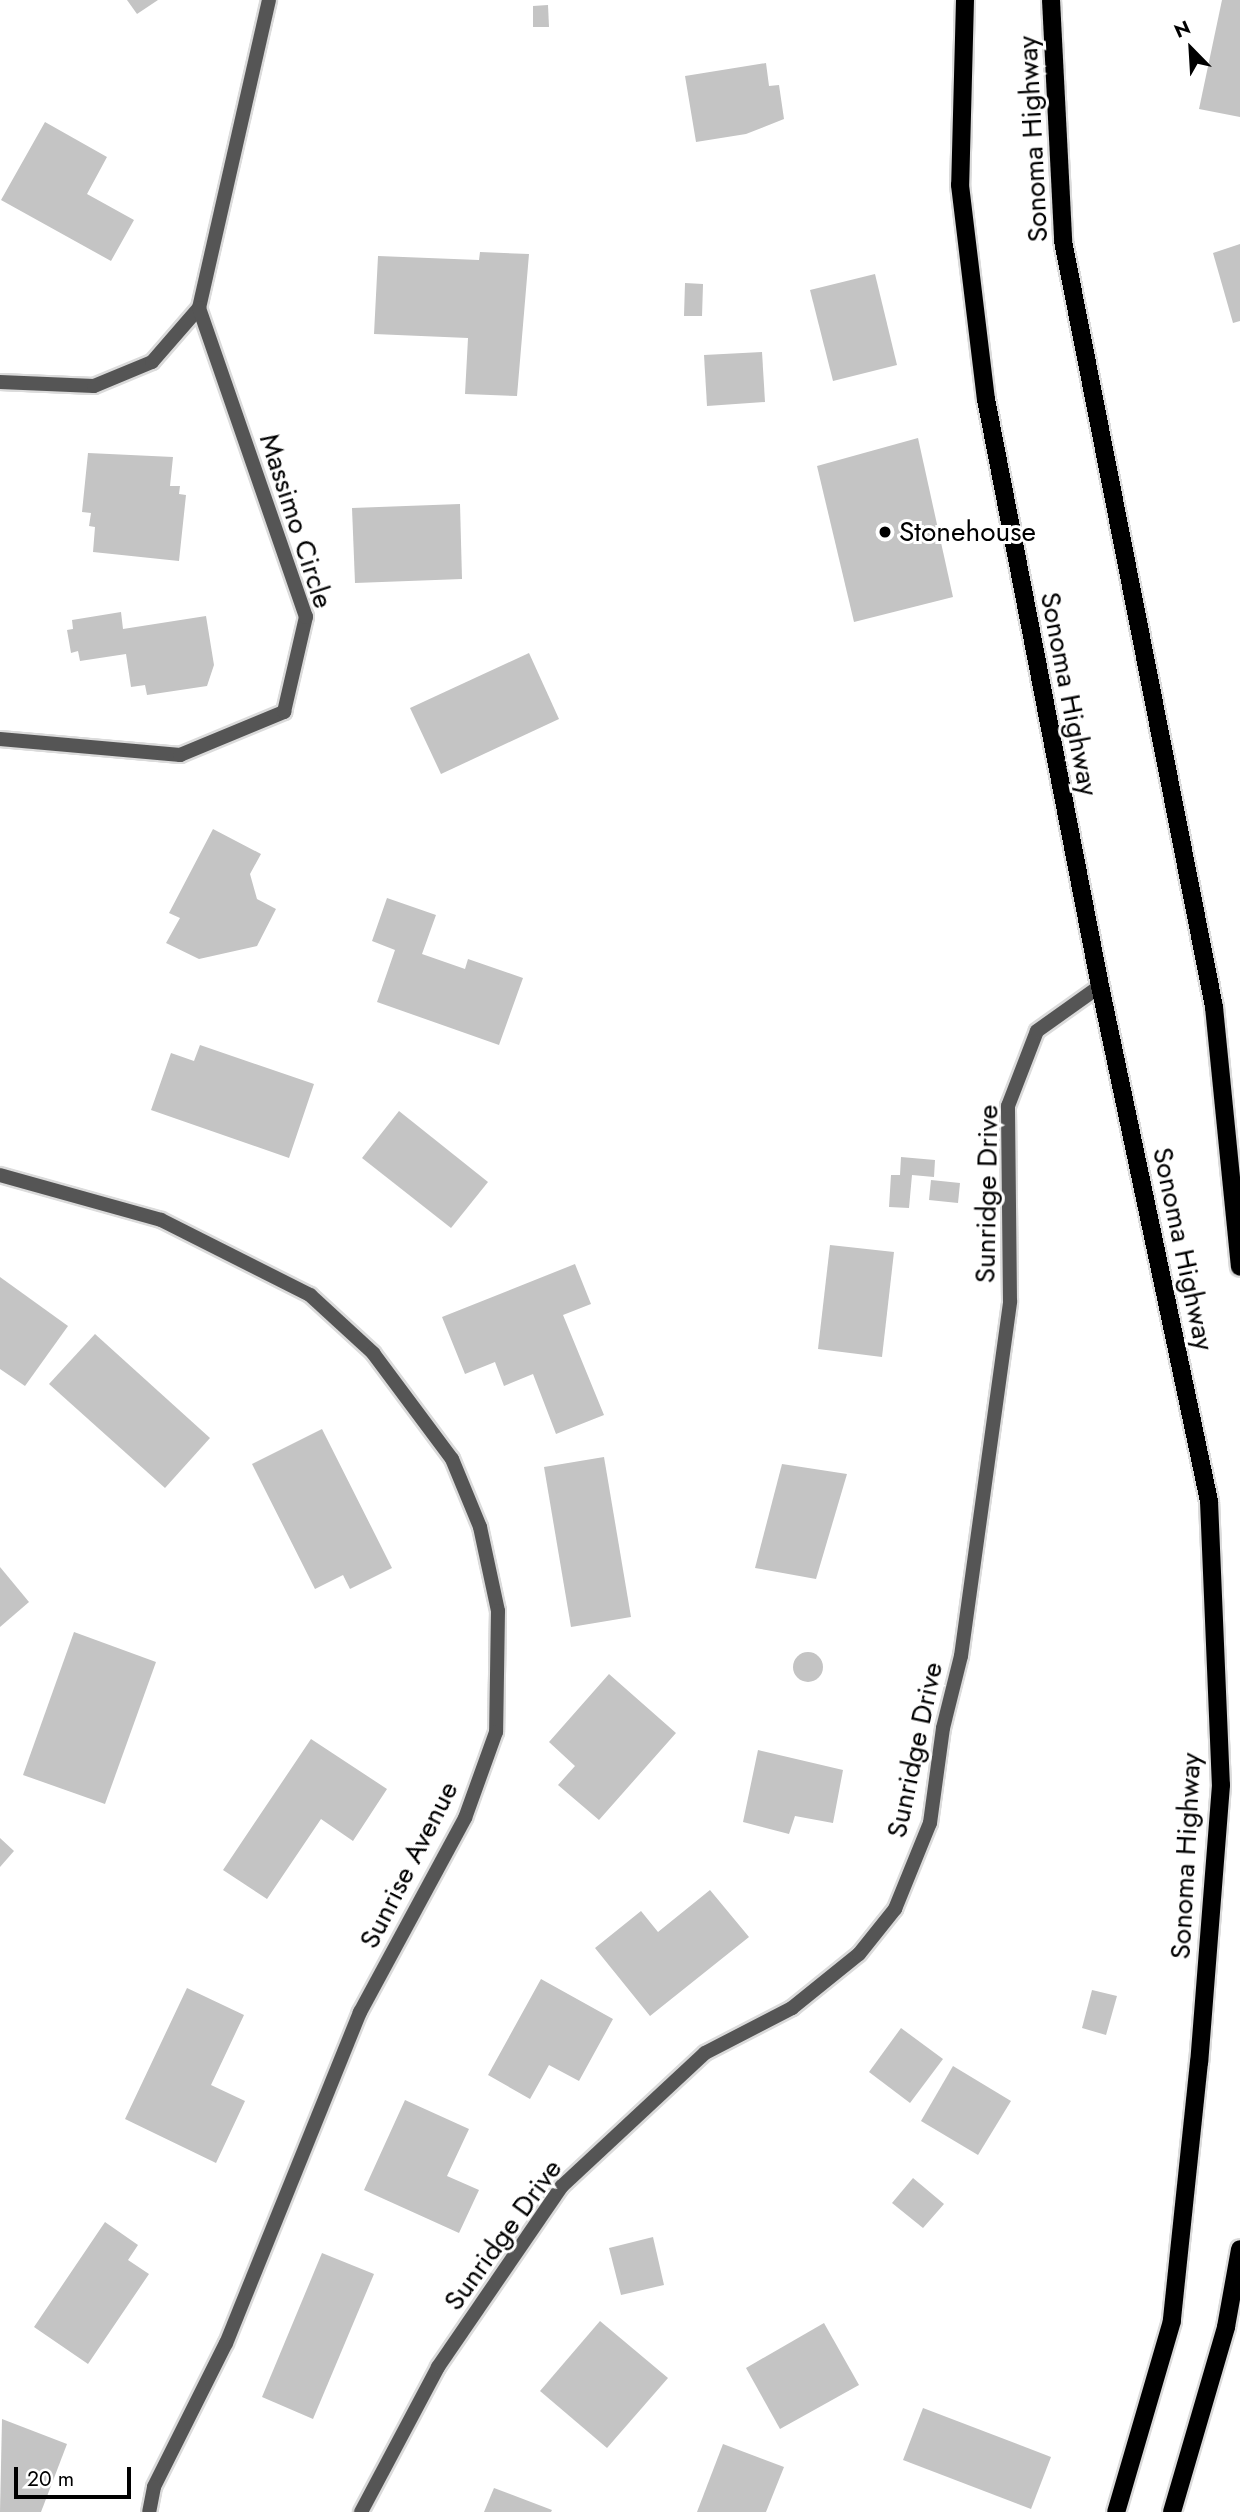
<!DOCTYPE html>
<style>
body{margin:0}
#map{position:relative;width:1240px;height:2512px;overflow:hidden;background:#fff;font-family:Jost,sans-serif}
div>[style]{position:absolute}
.building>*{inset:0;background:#c4c4c4}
.round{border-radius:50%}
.roads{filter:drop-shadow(2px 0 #dbdbdb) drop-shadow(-2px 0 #dbdbdb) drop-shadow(0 2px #dbdbdb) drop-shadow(0 -2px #dbdbdb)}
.street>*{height:14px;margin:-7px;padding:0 7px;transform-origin:7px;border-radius:7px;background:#555}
.primary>*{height:18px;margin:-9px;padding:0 9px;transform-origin:9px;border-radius:9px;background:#000}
.dots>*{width:19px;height:19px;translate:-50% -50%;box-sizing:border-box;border:4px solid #fff;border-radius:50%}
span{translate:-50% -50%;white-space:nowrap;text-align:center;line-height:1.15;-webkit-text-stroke:6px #fff;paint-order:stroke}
.street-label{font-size:28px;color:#000}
.poi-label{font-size:28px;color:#000}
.left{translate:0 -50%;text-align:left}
.north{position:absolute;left:1156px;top:14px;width:70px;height:70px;-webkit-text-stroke:5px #fff;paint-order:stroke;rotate:336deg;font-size:19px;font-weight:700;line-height:28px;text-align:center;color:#000}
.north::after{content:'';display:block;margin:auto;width:24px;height:32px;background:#000;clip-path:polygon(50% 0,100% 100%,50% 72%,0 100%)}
.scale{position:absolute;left:14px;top:2467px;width:117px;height:32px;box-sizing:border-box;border:4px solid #000;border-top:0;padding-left:9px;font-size:21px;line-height:24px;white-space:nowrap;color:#000;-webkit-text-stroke:5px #fff;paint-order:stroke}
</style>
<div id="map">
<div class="building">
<i style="clip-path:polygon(127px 0,158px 0,137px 14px)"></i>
<i style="clip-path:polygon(1222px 0,1240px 0,1240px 117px,1199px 109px)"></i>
<i style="clip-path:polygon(548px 5px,549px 27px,533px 27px,533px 6px)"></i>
<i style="clip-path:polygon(766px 63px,769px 86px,779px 85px,784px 119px,746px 134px,696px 142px,685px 76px)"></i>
<i style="clip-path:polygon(45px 122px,107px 157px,87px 194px,134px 220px,111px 261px,1px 200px)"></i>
<i style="clip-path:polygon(1240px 244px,1240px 321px,1233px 323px,1213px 253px)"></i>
<i style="clip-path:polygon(480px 252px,529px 254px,517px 396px,465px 394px,468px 338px,374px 334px,378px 256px,479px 260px)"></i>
<i style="clip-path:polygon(875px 274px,897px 365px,833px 381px,810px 290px)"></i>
<i style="clip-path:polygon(685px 283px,703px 284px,702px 316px,684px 316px)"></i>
<i style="clip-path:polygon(762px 352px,765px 402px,707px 406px,704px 355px)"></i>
<i style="clip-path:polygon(918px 438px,953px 597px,854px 622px,817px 466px)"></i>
<i style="clip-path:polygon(88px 453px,173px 457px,170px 486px,180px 486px,179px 494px,186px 495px,179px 561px,93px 552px,95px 527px,89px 526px,91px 513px,82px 512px)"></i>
<i style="clip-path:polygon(460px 504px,462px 579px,355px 583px,352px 508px)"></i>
<i style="clip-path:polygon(121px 612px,123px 629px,206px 616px,214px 665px,207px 686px,147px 695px,145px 685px,131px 687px,126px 654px,80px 661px,78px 651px,71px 653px,67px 630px,73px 629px,72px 620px)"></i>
<i style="clip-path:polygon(529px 653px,559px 719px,441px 774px,410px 708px)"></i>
<i style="clip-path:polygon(213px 829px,261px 854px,250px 874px,257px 899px,276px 909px,257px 946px,199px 959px,166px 943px,180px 918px,169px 913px)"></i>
<i style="clip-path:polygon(387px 898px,436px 915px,422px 954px,465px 969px,468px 959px,523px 978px,499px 1045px,377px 1002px,395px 950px,372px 941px)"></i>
<i style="clip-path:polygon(200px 1045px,314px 1084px,289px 1158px,151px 1110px,171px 1053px,194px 1061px)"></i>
<i style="clip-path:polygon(399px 1111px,488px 1182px,451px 1228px,362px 1158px)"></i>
<i style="clip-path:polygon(901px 1157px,935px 1160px,934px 1177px,912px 1175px,909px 1208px,889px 1207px,891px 1175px,900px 1175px)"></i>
<i style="clip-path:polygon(931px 1180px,960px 1183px,958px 1203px,929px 1200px)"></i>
<i style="clip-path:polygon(830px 1245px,894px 1252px,882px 1357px,818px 1349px)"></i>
<i style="clip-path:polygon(575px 1264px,591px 1304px,563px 1315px,604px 1415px,556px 1434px,533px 1374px,504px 1386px,495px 1362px,465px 1374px,442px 1317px)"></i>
<i style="clip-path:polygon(0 1277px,68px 1326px,25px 1386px,0 1369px)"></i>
<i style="clip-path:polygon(95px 1334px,210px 1438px,165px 1488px,49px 1384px)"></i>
<i style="clip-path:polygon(322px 1429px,392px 1568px,350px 1589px,343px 1575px,315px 1589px,252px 1464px)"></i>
<i style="clip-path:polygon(604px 1457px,631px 1617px,571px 1627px,544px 1467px)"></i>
<i style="clip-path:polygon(782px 1464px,847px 1474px,816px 1579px,755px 1568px)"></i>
<i style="clip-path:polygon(0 1567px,29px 1602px,0 1627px)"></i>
<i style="clip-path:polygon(74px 1632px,156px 1662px,105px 1804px,23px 1775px)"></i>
<i class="round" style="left:793px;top:1652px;width:30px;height:30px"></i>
<i style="clip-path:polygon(609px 1674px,676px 1733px,599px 1820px,558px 1785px,575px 1766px,549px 1742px)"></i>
<i style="clip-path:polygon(311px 1739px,387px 1789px,353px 1841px,321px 1819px,267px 1899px,223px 1870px)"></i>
<i style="clip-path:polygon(758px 1750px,843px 1770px,833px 1823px,795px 1816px,789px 1834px,743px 1822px)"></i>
<i style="clip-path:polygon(0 1838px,14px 1851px,0 1867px)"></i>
<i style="clip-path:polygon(710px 1890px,749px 1937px,650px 2016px,595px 1948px,641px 1911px,658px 1932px)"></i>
<i style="clip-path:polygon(541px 1979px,613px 2019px,579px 2081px,549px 2065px,530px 2099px,488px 2075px)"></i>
<i style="clip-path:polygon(187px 1988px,244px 2015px,211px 2085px,245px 2101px,216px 2163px,125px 2119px)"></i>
<i style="clip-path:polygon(1092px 1990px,1117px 1996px,1106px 2035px,1082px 2028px)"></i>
<i style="clip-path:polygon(901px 2028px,943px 2059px,910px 2103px,869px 2072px)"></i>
<i style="clip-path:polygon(953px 2066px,1011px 2101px,978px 2155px,921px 2121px)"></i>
<i style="clip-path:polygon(405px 2100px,469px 2129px,447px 2176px,479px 2190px,459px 2233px,364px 2190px)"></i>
<i style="clip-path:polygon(913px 2178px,944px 2204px,923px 2228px,892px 2203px)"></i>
<i style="clip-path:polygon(105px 2222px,138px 2245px,128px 2260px,149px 2274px,88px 2364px,34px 2327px)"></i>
<i style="clip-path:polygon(653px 2237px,664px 2285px,621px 2295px,609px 2248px)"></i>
<i style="clip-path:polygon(322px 2253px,374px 2274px,313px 2419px,262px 2397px)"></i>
<i style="clip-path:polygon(600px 2321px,668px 2378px,607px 2448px,540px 2391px)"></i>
<i style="clip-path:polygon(824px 2323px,859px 2385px,780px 2429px,746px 2368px)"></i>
<i style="clip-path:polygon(923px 2408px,1051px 2457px,1031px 2509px,903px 2460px)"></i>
<i style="clip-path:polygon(2px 2419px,67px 2444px,41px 2512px,0 2512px)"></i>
<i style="clip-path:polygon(723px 2444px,784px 2467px,766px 2512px,697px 2512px)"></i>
<i style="clip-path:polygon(494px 2488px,552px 2510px,551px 2512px,484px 2512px)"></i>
</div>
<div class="roads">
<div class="street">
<i style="left:0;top:382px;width:94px;rotate:2.4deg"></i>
<i style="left:94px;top:386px;width:63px;rotate:-22.5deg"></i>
<i style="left:152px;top:362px;width:72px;rotate:-49deg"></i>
<i style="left:199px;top:308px;width:316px;rotate:-77.2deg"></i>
<i style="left:0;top:739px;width:181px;rotate:5.1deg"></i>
<i style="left:180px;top:755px;width:113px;rotate:-22.5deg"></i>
<i style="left:284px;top:712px;width:98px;rotate:-77deg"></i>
<i style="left:306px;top:617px;width:327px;rotate:-109.1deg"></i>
<i style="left:0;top:1175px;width:167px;rotate:15.6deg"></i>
<i style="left:161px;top:1220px;width:167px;rotate:26.7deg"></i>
<i style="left:310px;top:1295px;width:86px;rotate:42.6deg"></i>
<i style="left:373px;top:1353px;width:132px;rotate:53.3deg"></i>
<i style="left:452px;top:1459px;width:74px;rotate:67.6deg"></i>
<i style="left:480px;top:1527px;width:86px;rotate:77.9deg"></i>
<i style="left:498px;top:1611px;width:121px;rotate:90.9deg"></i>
<i style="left:496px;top:1732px;width:91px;rotate:109.8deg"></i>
<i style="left:465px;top:1818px;width:221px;rotate:118.4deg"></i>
<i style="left:360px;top:2012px;width:357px;rotate:112deg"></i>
<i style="left:226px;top:2343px;width:161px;rotate:116.6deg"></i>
<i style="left:154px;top:2487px;width:25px;rotate:101deg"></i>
<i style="left:361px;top:2512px;width:164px;rotate:-62deg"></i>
<i style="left:438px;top:2367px;width:219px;rotate:-55.6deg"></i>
<i style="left:562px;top:2186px;width:195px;rotate:-42.9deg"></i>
<i style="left:705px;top:2053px;width:98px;rotate:-27.3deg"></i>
<i style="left:792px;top:2008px;width:86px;rotate:-38.9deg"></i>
<i style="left:859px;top:1954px;width:58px;rotate:-51.3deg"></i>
<i style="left:895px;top:1909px;width:93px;rotate:-67.9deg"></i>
<i style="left:930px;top:1823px;width:96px;rotate:-82.2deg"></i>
<i style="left:943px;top:1728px;width:74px;rotate:-76deg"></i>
<i style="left:961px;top:1656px;width:358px;rotate:-82.1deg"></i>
<i style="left:1010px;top:1301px;width:195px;rotate:-90.6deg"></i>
<i style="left:1008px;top:1106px;width:80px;rotate:-68.9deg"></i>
<i style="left:1037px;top:1031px;width:77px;rotate:-35.5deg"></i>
</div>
<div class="primary">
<i style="left:965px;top:0;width:185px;rotate:91.5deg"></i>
<i style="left:960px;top:185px;width:216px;rotate:83.1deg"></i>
<i style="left:986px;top:399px;width:598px;rotate:79.01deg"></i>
<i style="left:1100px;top:986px;width:526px;rotate:78.05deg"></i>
<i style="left:1209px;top:1501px;width:284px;rotate:87.6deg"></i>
<i style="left:1221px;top:1785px;width:278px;rotate:94.5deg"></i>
<i style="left:1199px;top:2062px;width:260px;rotate:96deg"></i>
<i style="left:1172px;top:2321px;width:199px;rotate:106.3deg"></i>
<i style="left:1051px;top:0;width:241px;rotate:87.1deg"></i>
<i style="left:1063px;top:241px;width:781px;rotate:78.85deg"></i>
<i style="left:1214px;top:1007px;width:261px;rotate:84.3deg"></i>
<i style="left:1172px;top:2512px;width:193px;rotate:-73.7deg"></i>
<i style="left:1226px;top:2327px;width:79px;rotate:-79.8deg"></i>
</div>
</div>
<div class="dots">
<i style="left:885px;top:532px;background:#000"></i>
</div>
<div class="street-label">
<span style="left:1033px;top:139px;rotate:-93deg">Sonoma Highway</span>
<span style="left:296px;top:521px;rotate:72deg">Massimo Circle</span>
<span style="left:1069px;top:694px;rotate:79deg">Sonoma Highway</span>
<span style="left:987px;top:1194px;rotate:-89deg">Sunridge Drive</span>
<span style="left:1183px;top:1249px;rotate:78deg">Sonoma Highway</span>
<span style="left:915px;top:1750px;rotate:-78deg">Sunridge Drive</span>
<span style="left:1186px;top:1856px;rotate:-87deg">Sonoma Highway</span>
<span style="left:409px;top:1865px;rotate:-63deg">Sunrise Avenue</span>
<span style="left:503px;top:2235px;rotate:-54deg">Sunridge Drive</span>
</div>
<div class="poi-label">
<span class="left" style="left:899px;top:532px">Stonehouse</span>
</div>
<div class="north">N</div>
<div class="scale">20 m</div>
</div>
